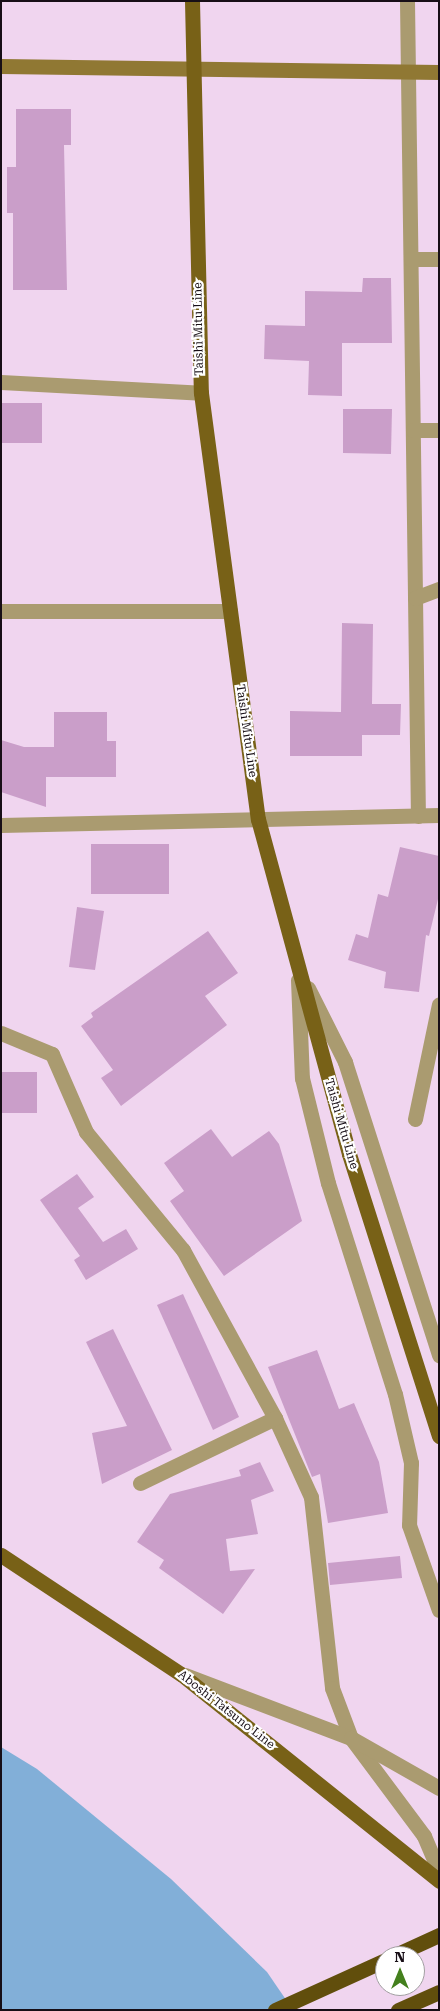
<!DOCTYPE html>
<style>
body{margin:0}
#map{position:relative;width:440px;height:2011px;overflow:hidden;background:#f0d5ef;font-family:"Roboto Serif",serif}
div>[style]{position:absolute}
.water>*{inset:0;background:#82afd8}
.building>*{inset:0;background:#ca9ec9}
.street>*{height:15px;margin:-7.5px;padding:0 7.5px;transform-origin:7.5px;border-radius:7.5px;background:#aa9b70}
.secondary>*{height:15px;margin:-7.5px;padding:0 7.5px;transform-origin:7.5px;border-radius:7.5px;background:#907833}
.primary>*{height:15px;margin:-7.5px;padding:0 7.5px;transform-origin:7.5px;border-radius:7.5px;background:#786117}
.highway>*{height:15px;margin:-7.5px;padding:0 7.5px;transform-origin:7.5px;border-radius:7.5px;background:#614e0c}
span{translate:-50% -50%;white-space:nowrap;text-align:center;line-height:1.15;-webkit-text-stroke:4.5px #fff;paint-order:stroke}
.street-label{font-size:12px;color:#170e16}
.frame{position:absolute;inset:0;border:2px solid #170e16;pointer-events:none}
.north{position:absolute;left:375px;top:1946px;width:50px;height:50px;box-sizing:border-box;background:#fff;border:1px solid #a29fa2;border-radius:50%;rotate:0deg;font-size:14px;font-weight:700;line-height:20px;text-align:center;color:#170e16}
.north::after{content:'';display:block;margin:auto;width:18px;height:22px;background:#44801d;clip-path:polygon(50% 0,100% 100%,50% 72%,0 100%)}
</style>
<div id="map">
<div class="water">
<i style="clip-path:polygon(1px 1747px,37px 1769px,171px 1879px,267px 1972px,293px 2010px,1px 2010px)"></i>
</div>
<div class="building">
<i style="clip-path:polygon(16px 109px,71px 109px,71px 145px,64px 145px,67px 290px,13px 290px,13px 213px,7px 213px,7px 167px,16px 167px)"></i>
<i style="clip-path:polygon(363px 278px,391px 278px,392px 343px,342px 343px,342px 396px,308px 395px,309px 361px,264px 359px,265px 325px,305px 326px,305px 291px,362px 292px)"></i>
<i style="clip-path:polygon(1px 403px,42px 403px,42px 443px,1px 443px)"></i>
<i style="clip-path:polygon(343px 409px,392px 409px,391px 454px,343px 453px)"></i>
<i style="clip-path:polygon(342px 623px,373px 624px,372px 704px,401px 704px,400px 735px,362px 735px,362px 756px,290px 756px,290px 711px,341px 712px)"></i>
<i style="clip-path:polygon(54px 712px,107px 712px,107px 741px,116px 741px,116px 777px,46px 777px,46px 807px,1px 792px,1px 740px,24px 747px,54px 747px)"></i>
<i style="clip-path:polygon(91px 844px,169px 844px,169px 894px,91px 894px)"></i>
<i style="clip-path:polygon(400px 847px,439px 856px,439px 895px,429px 936px,426px 935px,419px 992px,384px 988px,386px 972px,348px 960px,356px 934px,368px 938px,378px 894px,388px 897px)"></i>
<i style="clip-path:polygon(77px 907px,104px 911px,95px 970px,69px 967px)"></i>
<i style="clip-path:polygon(208px 931px,238px 973px,205px 996px,227px 1025px,121px 1106px,101px 1078px,113px 1070px,81px 1026px,93px 1017px,91px 1013px)"></i>
<i style="clip-path:polygon(1px 1072px,37px 1072px,37px 1113px,1px 1113px)"></i>
<i style="clip-path:polygon(211px 1129px,232px 1157px,269px 1131px,279px 1144px,302px 1221px,224px 1276px,170px 1201px,184px 1191px,164px 1163px)"></i>
<i style="clip-path:polygon(77px 1174px,94px 1197px,78px 1208px,103px 1242px,126px 1229px,138px 1249px,86px 1280px,74px 1260px,80px 1256px,40px 1200px)"></i>
<i style="clip-path:polygon(183px 1294px,239px 1417px,213px 1430px,157px 1305px)"></i>
<i style="clip-path:polygon(113px 1329px,172px 1450px,102px 1484px,92px 1433px,127px 1426px,86px 1342px)"></i>
<i style="clip-path:polygon(317px 1350px,339px 1409px,354px 1403px,379px 1462px,388px 1513px,328px 1523px,320px 1474px,312px 1477px,268px 1367px)"></i>
<i style="clip-path:polygon(260px 1462px,274px 1491px,251px 1500px,258px 1534px,226px 1539px,230px 1571px,255px 1569px,223px 1614px,159px 1568px,164px 1560px,137px 1542px,170px 1494px,241px 1476px,239px 1470px)"></i>
<i style="clip-path:polygon(400px 1556px,402px 1578px,330px 1585px,328px 1563px)"></i>
</div>
<div class="street">
<i style="left:407px;top:1px;width:815px;rotate:89.23deg"></i>
<i style="left:411px;top:259px;width:28px"></i>
<i style="left:1px;top:382px;width:200px;rotate:3.1deg"></i>
<i style="left:413px;top:430px;width:26px"></i>
<i style="left:415px;top:598px;width:26px;rotate:-21deg"></i>
<i style="left:1px;top:611px;width:229px"></i>
<i style="left:1px;top:825px;width:438px;rotate:-1.3deg"></i>
<i style="left:298px;top:980px;width:98px;rotate:87.7deg"></i>
<i style="left:302px;top:1078px;width:108px;rotate:76.1deg"></i>
<i style="left:328px;top:1183px;width:221px;rotate:72.4deg"></i>
<i style="left:395px;top:1394px;width:71px;rotate:76.9deg"></i>
<i style="left:411px;top:1463px;width:62px;rotate:91.8deg"></i>
<i style="left:409px;top:1525px;width:90px;rotate:70.6deg"></i>
<i style="left:308px;top:988px;width:83px;rotate:63.4deg"></i>
<i style="left:345px;top:1062px;width:308px;rotate:72.2deg"></i>
<i style="left:1px;top:1033px;width:55px;rotate:22.4deg"></i>
<i style="left:52px;top:1054px;width:85px;rotate:66.4deg"></i>
<i style="left:86px;top:1132px;width:153px;rotate:50.6deg"></i>
<i style="left:183px;top:1250px;width:192px;rotate:61.3deg"></i>
<i style="left:275px;top:1418px;width:87px;rotate:65.5deg"></i>
<i style="left:311px;top:1497px;width:192px;rotate:83.7deg"></i>
<i style="left:332px;top:1688px;width:53px;rotate:69.2deg"></i>
<i style="left:351px;top:1738px;width:122px;rotate:53.3deg"></i>
<i style="left:424px;top:1836px;width:38px;rotate:67deg"></i>
<i style="left:415px;top:1119px;width:117px;rotate:-78.2deg"></i>
<i style="left:140px;top:1483px;width:150px;rotate:-25.7deg"></i>
<i style="left:185px;top:1675px;width:178px;rotate:20.8deg"></i>
<i style="left:351px;top:1738px;width:101px;rotate:29.6deg"></i>
</div>
<div class="secondary">
<i style="left:1px;top:66px;width:438px;rotate:0.8deg"></i>
</div>
<div class="primary">
<i style="left:192px;top:1px;width:392px;rotate:88.7deg"></i>
<i style="left:201px;top:393px;width:430px;rotate:82.4deg"></i>
<i style="left:258px;top:819px;width:347px;rotate:74.8deg"></i>
<i style="left:349px;top:1154px;width:296px;rotate:72.3deg"></i>
<i style="left:1px;top:1555px;width:216px;rotate:33.5deg"></i>
<i style="left:181px;top:1674px;width:331px;rotate:38.7deg"></i>
</div>
<div class="highway">
<i style="left:393px;top:1956px;width:51px;rotate:-24.5deg"></i>
<i style="left:275px;top:2010px;width:121px;rotate:-24.4deg"></i>
<i style="left:398px;top:2010px;width:45px;rotate:-23.7deg"></i>
</div>
<div class="street-label">
<span style="left:199px;top:329px;rotate:-91deg">Taishi Mitu Line</span>
<span style="left:246px;top:731px;rotate:82deg">Taishi Mitu Line</span>
<span style="left:341px;top:1124px;rotate:74deg">Taishi Mitu Line</span>
<span style="left:226px;top:1710px;rotate:38deg">Aboshi Tatsuno Line</span>
</div>
<div class="frame"></div>
<div class="north">N</div>
</div>
